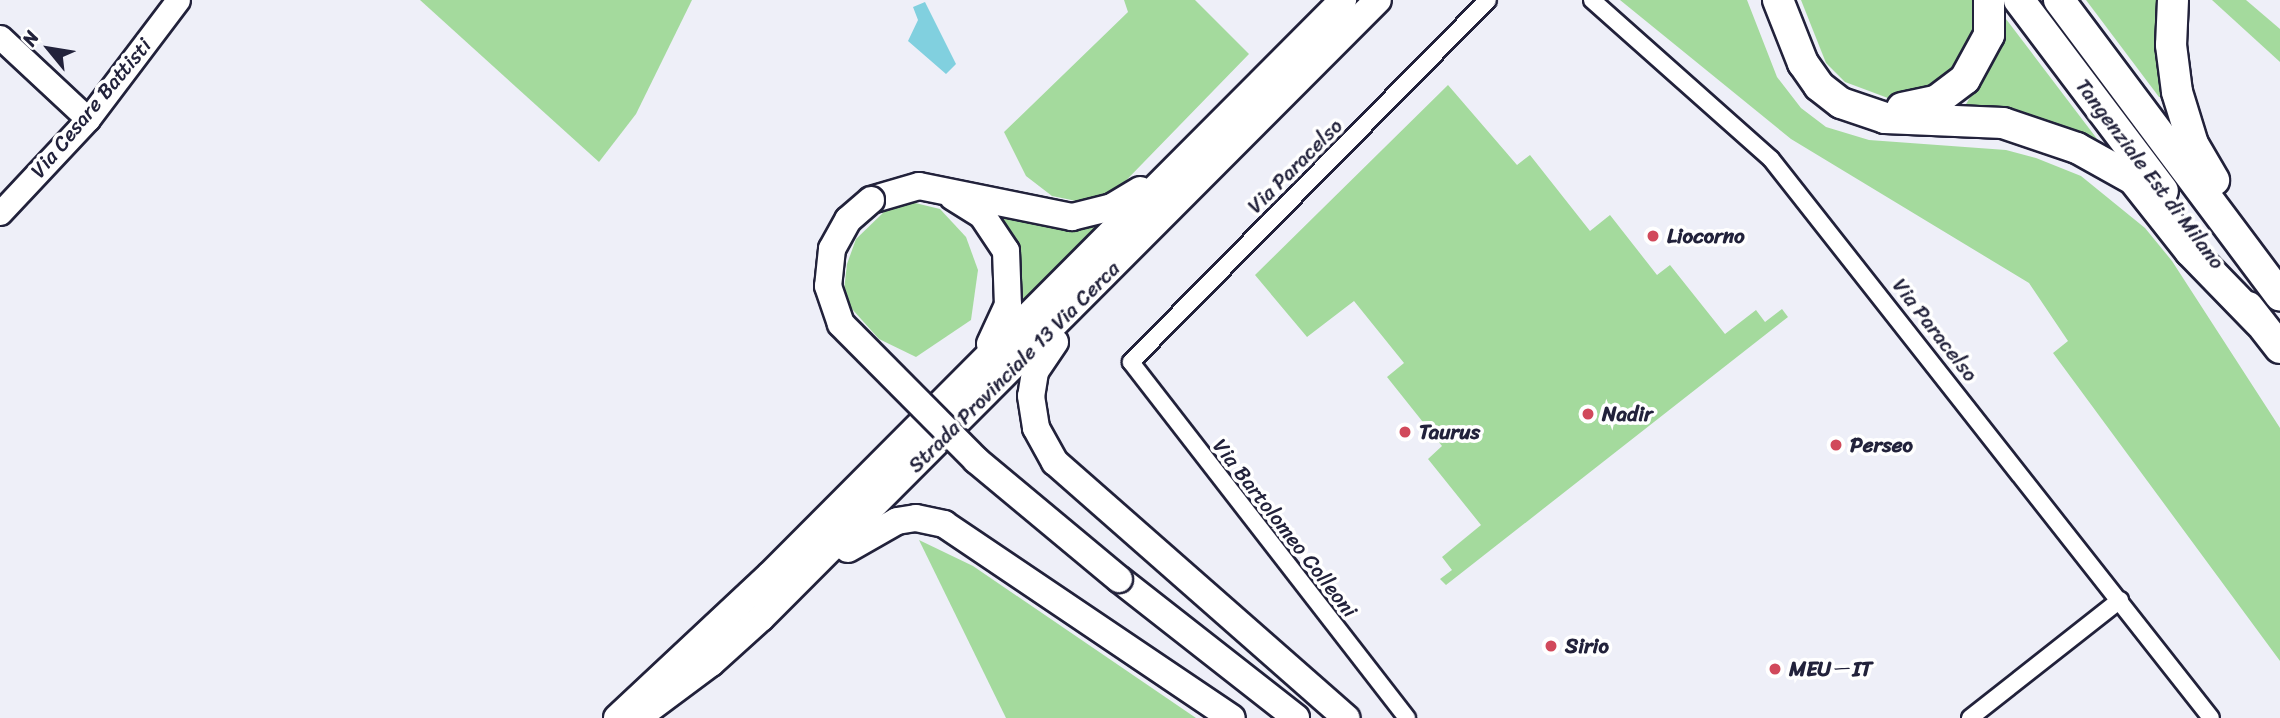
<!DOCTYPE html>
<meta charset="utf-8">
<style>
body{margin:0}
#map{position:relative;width:2280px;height:718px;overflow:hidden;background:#eeeff8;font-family:Sriracha,"Klee One",sans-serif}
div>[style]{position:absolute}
.green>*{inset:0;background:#a4da9d}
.water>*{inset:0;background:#81d0df}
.roads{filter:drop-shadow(2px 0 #22223b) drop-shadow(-2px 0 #22223b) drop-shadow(0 2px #22223b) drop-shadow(0 -2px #22223b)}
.street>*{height:16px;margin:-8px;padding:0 8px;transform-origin:8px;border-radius:8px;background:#fff}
.secondary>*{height:23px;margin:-11.5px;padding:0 11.5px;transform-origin:11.5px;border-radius:11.5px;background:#fff}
.primary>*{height:26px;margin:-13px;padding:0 13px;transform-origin:13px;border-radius:13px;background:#fff}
.highway>*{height:30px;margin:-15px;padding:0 15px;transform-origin:15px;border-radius:15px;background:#fff}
.bridges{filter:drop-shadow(2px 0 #22223b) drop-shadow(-2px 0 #22223b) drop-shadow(0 2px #22223b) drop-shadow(0 -2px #22223b)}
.primary-bridge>*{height:26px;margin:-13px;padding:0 13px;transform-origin:13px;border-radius:13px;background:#fff}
.dots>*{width:19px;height:19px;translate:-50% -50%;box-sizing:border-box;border:4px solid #fff;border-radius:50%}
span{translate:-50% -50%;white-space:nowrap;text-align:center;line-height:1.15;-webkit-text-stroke:7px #fff;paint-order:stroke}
.street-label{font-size:21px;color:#22223b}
.poi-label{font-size:21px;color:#22223b;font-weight:700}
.left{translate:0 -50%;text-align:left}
.north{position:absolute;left:14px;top:14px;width:70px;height:70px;-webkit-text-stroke:5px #fff;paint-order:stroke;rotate:300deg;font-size:19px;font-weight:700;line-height:28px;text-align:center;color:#22223b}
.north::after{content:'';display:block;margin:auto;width:24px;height:32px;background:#22223b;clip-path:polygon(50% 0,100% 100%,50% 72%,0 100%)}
</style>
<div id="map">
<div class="green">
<i style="clip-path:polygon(420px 0,692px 0,636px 114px,599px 162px)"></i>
<i style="clip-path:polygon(1124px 0,1195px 0,1249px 54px,1108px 199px,1086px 203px,1052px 196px,1026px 176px,1004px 132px,1128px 12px)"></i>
<i style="clip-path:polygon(1620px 0,1747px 0,1777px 77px,1801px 108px,1826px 127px,1869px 140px,2006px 150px,2036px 158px,2081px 176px,2145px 228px,2172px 261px,2280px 428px,2280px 661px,2053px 353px,2068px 341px,2029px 283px,1791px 139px)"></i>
<i style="clip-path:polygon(1801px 0,1978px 0,1980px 28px,1950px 81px,1896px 101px,1845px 82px,1826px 63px)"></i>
<i style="clip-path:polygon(2086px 0,2160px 0,2164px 97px,2159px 97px)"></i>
<i style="clip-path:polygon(2212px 0,2246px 0,2280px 29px,2280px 62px)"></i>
<i style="clip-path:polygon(2006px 19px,2107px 152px,1963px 109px,1983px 76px)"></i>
<i style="clip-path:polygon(1448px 85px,1517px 165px,1530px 155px,1590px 231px,1610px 215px,1657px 275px,1670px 265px,1725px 334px,1756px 310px,1765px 322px,1782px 309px,1788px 317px,1446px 585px,1440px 579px,1452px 570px,1442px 557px,1481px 525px,1428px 459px,1442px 446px,1387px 377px,1404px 363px,1354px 301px,1307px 337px,1255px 275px)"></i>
<i style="clip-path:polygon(911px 202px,940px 209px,966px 237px,978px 270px,971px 320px,916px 357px,879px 339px,843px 299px,847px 264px,856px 239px,886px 210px)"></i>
<i style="clip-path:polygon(992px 207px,1110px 220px,1012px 317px)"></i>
<i style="clip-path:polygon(919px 540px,973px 566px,1196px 718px,1006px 718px)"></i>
</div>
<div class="water">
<i style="clip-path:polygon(925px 2px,956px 64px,946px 74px,908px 41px,918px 20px,913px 7px)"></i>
</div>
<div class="roads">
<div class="street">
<i style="left:1592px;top:0;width:239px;rotate:41.6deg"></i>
<i style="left:1771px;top:159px;width:711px;rotate:51.79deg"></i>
<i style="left:1407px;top:718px;width:450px;rotate:-127.8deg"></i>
<i style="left:1131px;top:362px;width:508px;rotate:-45.4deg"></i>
<i style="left:1970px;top:718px;width:191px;rotate:-38.2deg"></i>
</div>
<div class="secondary">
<i style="left:0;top:37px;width:120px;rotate:43deg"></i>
<i style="left:0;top:213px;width:129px;rotate:-46.9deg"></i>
<i style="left:88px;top:119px;width:149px;rotate:-52.9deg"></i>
</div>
<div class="primary">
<i style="left:953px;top:197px;width:34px;rotate:32deg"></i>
<i style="left:982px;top:215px;width:43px;rotate:56.3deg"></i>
<i style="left:1006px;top:251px;width:54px;rotate:87.9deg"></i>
<i style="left:1008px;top:305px;width:43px;rotate:114.8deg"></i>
<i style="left:871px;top:200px;width:50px;rotate:-16.3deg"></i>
<i style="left:919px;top:186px;width:156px;rotate:11.5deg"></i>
<i style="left:1072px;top:217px;width:41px;rotate:-14deg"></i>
<i style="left:1112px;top:207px;width:33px;rotate:-31deg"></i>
<i style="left:1055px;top:342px;width:36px;rotate:124deg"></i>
<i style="left:1035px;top:372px;width:24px;rotate:99deg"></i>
<i style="left:1031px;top:396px;width:32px;rotate:81deg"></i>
<i style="left:1036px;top:428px;width:39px;rotate:61deg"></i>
<i style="left:1055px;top:462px;width:388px;rotate:41.3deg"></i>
<i style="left:848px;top:549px;width:56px;rotate:-29.7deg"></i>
<i style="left:897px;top:521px;width:19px;rotate:-9deg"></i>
<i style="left:916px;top:518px;width:29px;rotate:12deg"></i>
<i style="left:944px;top:524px;width:347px;rotate:34deg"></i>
<i style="left:1119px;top:579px;width:225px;rotate:38.1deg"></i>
<i style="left:617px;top:718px;width:209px;rotate:-43.1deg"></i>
<i style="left:770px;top:575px;width:812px;rotate:-45.1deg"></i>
<i style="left:637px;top:718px;width:92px;rotate:-36.6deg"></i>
<i style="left:711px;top:663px;width:67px;rotate:-42deg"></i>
<i style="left:761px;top:618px;width:873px;rotate:-45.05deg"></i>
</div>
<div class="highway">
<i style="left:1778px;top:0;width:68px;rotate:68.4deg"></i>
<i style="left:1803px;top:63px;width:28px;rotate:55deg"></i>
<i style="left:1819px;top:86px;width:28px;rotate:38deg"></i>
<i style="left:1841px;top:103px;width:46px;rotate:18.8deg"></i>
<i style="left:1885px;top:118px;width:118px;rotate:2.4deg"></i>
<i style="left:2003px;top:123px;width:78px;rotate:18.7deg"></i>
<i style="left:2077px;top:148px;width:64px;rotate:29deg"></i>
<i style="left:2133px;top:179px;width:92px;rotate:51.6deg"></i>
<i style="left:2190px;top:251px;width:99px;rotate:45.8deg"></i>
<i style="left:2019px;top:0;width:239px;rotate:53deg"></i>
<i style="left:2059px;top:0;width:369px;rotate:53.2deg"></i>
<i style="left:2173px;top:0;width:45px;rotate:92.5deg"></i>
<i style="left:2171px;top:45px;width:47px;rotate:82.7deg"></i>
<i style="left:2177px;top:92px;width:54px;rotate:72.9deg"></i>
<i style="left:2193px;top:144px;width:42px;rotate:59.7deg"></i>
<i style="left:1902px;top:108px;width:35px;rotate:-12deg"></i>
<i style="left:1936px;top:101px;width:36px;rotate:-37deg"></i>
<i style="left:1965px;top:79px;width:50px;rotate:-61.4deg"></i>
<i style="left:1989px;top:35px;width:35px;rotate:-90deg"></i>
<i style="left:2248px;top:307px;width:52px;rotate:52deg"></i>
</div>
</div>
<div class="bridges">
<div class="primary-bridge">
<i style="left:871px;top:200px;width:30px;rotate:139deg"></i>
<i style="left:848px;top:220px;width:33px;rotate:119deg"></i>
<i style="left:832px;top:249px;width:37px;rotate:96deg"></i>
<i style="left:828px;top:286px;width:40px;rotate:71.1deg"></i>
<i style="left:841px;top:324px;width:192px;rotate:45.2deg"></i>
<i style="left:976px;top:460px;width:186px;rotate:39.8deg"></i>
</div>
</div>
<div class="dots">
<i style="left:1653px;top:236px;background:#d1495b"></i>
<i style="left:1588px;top:414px;background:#d1495b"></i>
<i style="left:1405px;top:432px;background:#d1495b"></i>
<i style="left:1836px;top:445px;background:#d1495b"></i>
<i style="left:1551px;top:646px;background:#d1495b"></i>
<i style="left:1775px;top:669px;background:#d1495b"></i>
</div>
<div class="street-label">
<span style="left:91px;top:108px;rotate:-50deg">Via Cesare Battisti</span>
<span style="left:1295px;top:166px;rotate:-45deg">Via Paracelso</span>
<span style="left:2150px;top:174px;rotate:53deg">Tangenziale Est di Milano</span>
<span style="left:1935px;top:330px;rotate:52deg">Via Paracelso</span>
<span style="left:1014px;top:367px;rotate:-45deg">Strada Provinciale 13 Via Cerca</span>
<span style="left:1285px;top:528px;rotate:52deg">Via Bartolomeo Colleoni</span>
</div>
<div class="poi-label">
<span class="left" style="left:1667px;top:236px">Liocorno</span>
<span class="left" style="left:1602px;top:414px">Nadir</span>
<span class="left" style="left:1419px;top:432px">Taurus</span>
<span class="left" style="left:1850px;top:445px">Perseo</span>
<span class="left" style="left:1565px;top:646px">Sirio</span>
<span class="left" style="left:1789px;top:669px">MEUーIT</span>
</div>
<div class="north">N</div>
</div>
